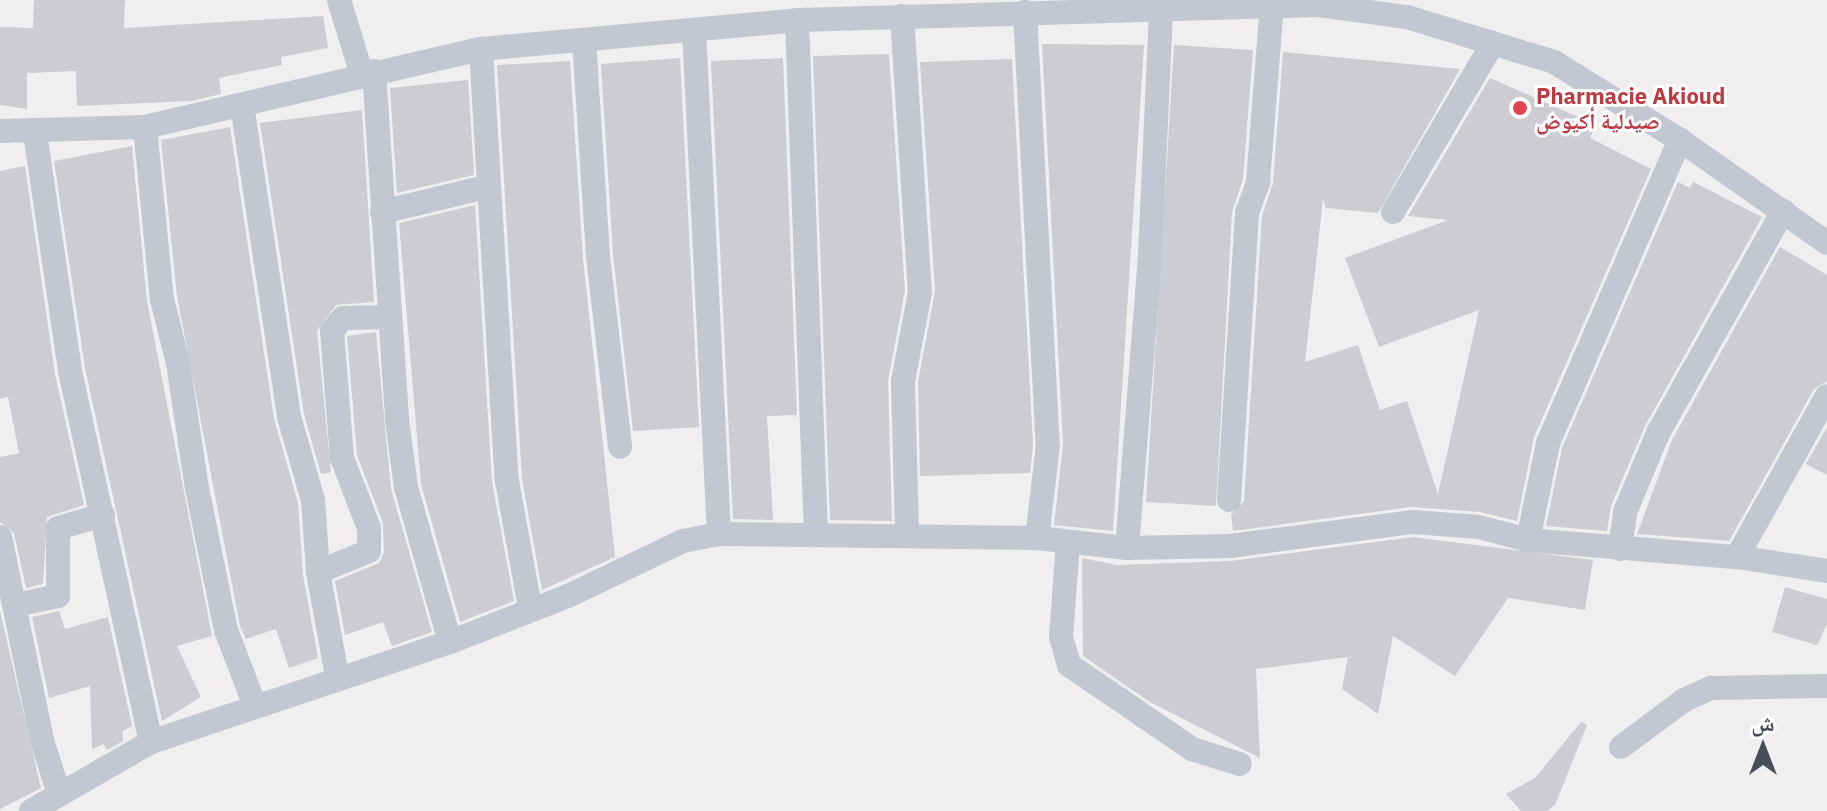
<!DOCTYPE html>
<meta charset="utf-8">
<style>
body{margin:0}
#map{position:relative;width:1827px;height:811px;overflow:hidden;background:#f0eeee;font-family:"IBM Plex Sans","Noto Naskh Arabic",sans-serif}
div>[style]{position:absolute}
.building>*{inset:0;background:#ccccd2}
.street>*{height:24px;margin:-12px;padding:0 12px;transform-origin:12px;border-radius:12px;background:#c2c7d2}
.dots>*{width:22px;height:22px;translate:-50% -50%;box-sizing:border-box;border:4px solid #fff;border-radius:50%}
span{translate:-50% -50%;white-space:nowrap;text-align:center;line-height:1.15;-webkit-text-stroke:6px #fff;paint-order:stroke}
.health-label{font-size:22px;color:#be3a42;font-weight:700}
.left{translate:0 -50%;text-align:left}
.north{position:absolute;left:1723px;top:707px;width:80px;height:80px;-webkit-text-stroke:6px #fff;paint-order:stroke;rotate:0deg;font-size:22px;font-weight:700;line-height:32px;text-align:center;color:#484d5a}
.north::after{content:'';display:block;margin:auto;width:28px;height:36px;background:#484d5a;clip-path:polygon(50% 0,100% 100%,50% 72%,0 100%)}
</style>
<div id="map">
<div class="building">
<i style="clip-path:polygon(34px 0,125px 0,124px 28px,323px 16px,328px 48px,281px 57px,282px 65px,219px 78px,221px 94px,192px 101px,77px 106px,76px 71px,27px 73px,27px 109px,0 105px,0 27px,33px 28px)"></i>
<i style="clip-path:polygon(1042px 44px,1144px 45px,1113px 531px,1054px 525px,1063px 444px)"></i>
<i style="clip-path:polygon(1174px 45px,1253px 50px,1243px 179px,1232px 212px,1216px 506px,1146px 502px)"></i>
<i style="clip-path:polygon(1283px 52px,1460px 69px,1378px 213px,1326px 208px,1323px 199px,1305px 362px,1358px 345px,1380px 410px,1407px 401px,1438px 494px,1479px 310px,1379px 347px,1345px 258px,1448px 220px,1408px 216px,1490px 78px,1596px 125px,1590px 138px,1651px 169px,1534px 437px,1517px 521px,1480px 512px,1411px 507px,1233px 531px,1231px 514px,1244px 501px,1262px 216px,1273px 183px)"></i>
<i style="clip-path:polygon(889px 54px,905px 291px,888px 381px,892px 521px,830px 520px,813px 56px)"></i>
<i style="clip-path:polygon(680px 58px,699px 427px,633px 431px,613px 255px,601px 64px)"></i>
<i style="clip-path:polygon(783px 58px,797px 415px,767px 416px,773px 520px,733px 519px,711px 61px)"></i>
<i style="clip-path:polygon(1012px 59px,1033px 445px,1030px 473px,920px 476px,918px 382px,935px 291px,920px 62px)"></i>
<i style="clip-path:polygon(570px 61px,583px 258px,615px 557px,542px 590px,522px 479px,497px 65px)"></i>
<i style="clip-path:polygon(468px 80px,474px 175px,397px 193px,390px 88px)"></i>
<i style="clip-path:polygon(362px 110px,374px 302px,336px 305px,317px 331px,331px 472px,321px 474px,304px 414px,260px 123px)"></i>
<i style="clip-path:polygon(230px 127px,274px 419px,298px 503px,303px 575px,318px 658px,289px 668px,276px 629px,246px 639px,240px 626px,177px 296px,161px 140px)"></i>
<i style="clip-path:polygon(132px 146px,147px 301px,212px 636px,177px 646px,201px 697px,162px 721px,85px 368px,54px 161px)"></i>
<i style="clip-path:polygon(25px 166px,55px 374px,84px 505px,47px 517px,43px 584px,26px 588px,14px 533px,0 522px,0 457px,19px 453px,8px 397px,0 399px,0 171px)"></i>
<i style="clip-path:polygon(1678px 182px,1690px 188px,1693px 182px,1762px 217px,1645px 426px,1611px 506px,1607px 531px,1546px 526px,1562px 448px)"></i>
<i style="clip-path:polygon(475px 205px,492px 482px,514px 601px,460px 622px,421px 484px,399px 223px)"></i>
<i style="clip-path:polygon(1780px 247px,1827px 275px,1827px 381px,1814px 389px,1729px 541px,1637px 534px,1672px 440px)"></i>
<i style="clip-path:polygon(376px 332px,391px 489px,432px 632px,392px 646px,383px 622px,345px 635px,335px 581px,379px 563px,384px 552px,383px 523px,357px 455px,347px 336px)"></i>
<i style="clip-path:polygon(1827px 427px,1827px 475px,1806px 464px)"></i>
<i style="clip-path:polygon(1413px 537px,1593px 560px,1585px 610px,1508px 598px,1455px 676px,1393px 636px,1378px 714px,1342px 689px,1348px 657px,1256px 669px,1260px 758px,1150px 702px,1083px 656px,1082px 558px,1117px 565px,1230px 561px)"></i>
<i style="clip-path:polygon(1785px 587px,1827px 599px,1827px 624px,1817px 645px,1772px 632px)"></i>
<i style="clip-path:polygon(0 611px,41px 788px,0 809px)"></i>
<i style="clip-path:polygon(59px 611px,65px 629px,108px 617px,132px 726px,123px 731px,123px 741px,107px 750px,104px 744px,92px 749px,90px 686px,49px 698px,32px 617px)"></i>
<i style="clip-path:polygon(1581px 722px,1587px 725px,1555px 805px,1547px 811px,1521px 811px,1506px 794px,1535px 778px)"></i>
</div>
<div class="street">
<i style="left:339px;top:0;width:78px;rotate:73deg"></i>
<i style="left:1025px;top:12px;width:434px;rotate:87deg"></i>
<i style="left:1048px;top:445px;width:94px;rotate:96.7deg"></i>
<i style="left:902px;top:16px;width:277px;rotate:86.3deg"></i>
<i style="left:920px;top:292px;width:91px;rotate:100.8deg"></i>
<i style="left:903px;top:381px;width:155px;rotate:88.5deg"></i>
<i style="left:797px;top:20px;width:515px;rotate:87.89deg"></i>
<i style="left:694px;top:30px;width:505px;rotate:87.16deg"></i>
<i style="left:584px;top:40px;width:216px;rotate:86.3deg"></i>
<i style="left:598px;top:256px;width:192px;rotate:83.4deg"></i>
<i style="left:481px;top:49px;width:433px;rotate:86.6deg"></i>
<i style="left:507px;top:481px;width:129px;rotate:79.7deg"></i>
<i style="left:374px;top:71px;width:349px;rotate:86.2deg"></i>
<i style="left:397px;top:419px;width:69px;rotate:82.5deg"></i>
<i style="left:406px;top:487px;width:161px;rotate:74.2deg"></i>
<i style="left:242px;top:105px;width:316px;rotate:81.4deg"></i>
<i style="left:289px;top:417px;width:86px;rotate:73.9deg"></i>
<i style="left:313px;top:500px;width:72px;rotate:86deg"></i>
<i style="left:318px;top:572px;width:106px;rotate:79.6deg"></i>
<i style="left:145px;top:127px;width:173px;rotate:84.4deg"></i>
<i style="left:162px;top:299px;width:66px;rotate:76deg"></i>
<i style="left:178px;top:363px;width:126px;rotate:81.4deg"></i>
<i style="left:197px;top:488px;width:145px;rotate:78.5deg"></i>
<i style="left:226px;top:630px;width:81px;rotate:69.1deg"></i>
<i style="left:0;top:131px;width:145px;rotate:-1.6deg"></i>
<i style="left:145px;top:127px;width:345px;rotate:-13.1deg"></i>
<i style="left:481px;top:49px;width:317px;rotate:-5.2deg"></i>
<i style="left:797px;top:20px;width:521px;rotate:-1.65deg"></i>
<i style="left:1318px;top:5px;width:90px;rotate:7.7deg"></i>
<i style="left:1407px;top:17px;width:154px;rotate:17deg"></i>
<i style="left:1554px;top:62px;width:148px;rotate:31.8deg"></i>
<i style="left:1680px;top:140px;width:179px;rotate:35deg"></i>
<i style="left:35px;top:133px;width:241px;rotate:81.6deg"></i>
<i style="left:70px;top:371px;width:380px;rotate:77.7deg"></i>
<i style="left:382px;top:212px;width:107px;rotate:-13.5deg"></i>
<i style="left:1393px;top:212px;width:196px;rotate:-59.4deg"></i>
<i style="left:1229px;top:500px;width:288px;rotate:-86.4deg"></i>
<i style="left:1247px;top:213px;width:33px;rotate:-70deg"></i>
<i style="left:1258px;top:182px;width:179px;rotate:-85.5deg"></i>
<i style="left:0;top:537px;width:207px;rotate:78.3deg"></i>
<i style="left:42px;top:740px;width:53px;rotate:72.6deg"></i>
<i style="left:1528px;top:540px;width:99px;rotate:-78.3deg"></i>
<i style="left:1548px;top:443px;width:331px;rotate:-66.5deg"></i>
<i style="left:1068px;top:542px;width:95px;rotate:94.2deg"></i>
<i style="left:1061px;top:637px;width:29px;rotate:74deg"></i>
<i style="left:1069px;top:665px;width:149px;rotate:34.3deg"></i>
<i style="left:1192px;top:749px;width:50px;rotate:17.4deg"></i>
<i style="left:1127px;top:548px;width:295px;rotate:-85.5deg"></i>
<i style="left:1150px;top:254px;width:246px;rotate:-87.4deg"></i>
<i style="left:1620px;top:549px;width:37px;rotate:-82deg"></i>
<i style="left:1625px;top:512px;width:86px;rotate:-67.3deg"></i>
<i style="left:1658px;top:433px;width:255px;rotate:-60.6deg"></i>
<i style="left:1737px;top:557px;width:184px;rotate:-60.8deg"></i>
<i style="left:318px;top:572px;width:55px;rotate:-22.4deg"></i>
<i style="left:369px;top:551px;width:23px;rotate:-90deg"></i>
<i style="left:369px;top:528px;width:75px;rotate:-111.1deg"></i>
<i style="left:342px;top:458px;width:127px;rotate:-94.5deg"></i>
<i style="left:332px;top:331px;width:17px;rotate:-50deg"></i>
<i style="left:343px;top:318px;width:46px;rotate:-1.2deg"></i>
<i style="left:16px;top:605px;width:43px;rotate:-12.1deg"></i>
<i style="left:58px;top:596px;width:68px;rotate:-90deg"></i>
<i style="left:58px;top:528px;width:47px;rotate:-16.1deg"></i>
<i style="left:1621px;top:747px;width:79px;rotate:-36.7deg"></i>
<i style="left:1684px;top:700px;width:30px;rotate:-24deg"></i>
<i style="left:1711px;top:688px;width:116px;rotate:-1deg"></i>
<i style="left:31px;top:811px;width:138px;rotate:-29.9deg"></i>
<i style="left:151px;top:742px;width:315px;rotate:-18.5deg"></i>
<i style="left:450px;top:642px;width:127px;rotate:-21.3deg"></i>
<i style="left:568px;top:596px;width:127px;rotate:-25.6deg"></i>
<i style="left:683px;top:541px;width:37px;rotate:-11deg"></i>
<i style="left:719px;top:534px;width:318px;rotate:0.7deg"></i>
<i style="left:1037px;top:538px;width:91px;rotate:6.3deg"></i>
<i style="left:1127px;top:548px;width:103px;rotate:-1.1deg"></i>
<i style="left:1230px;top:546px;width:185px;rotate:-7.5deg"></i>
<i style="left:1413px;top:522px;width:66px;rotate:4.3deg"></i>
<i style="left:1479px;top:527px;width:51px;rotate:14.9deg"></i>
<i style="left:1528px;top:540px;width:210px;rotate:4.7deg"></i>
<i style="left:1737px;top:557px;width:91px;rotate:8.8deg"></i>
</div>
<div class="dots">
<i style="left:1520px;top:108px;background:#e0444e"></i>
</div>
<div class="health-label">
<span class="left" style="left:1536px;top:108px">Pharmacie Akioud<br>صيدلية أكيوض</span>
</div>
<div class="north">ش</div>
</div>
